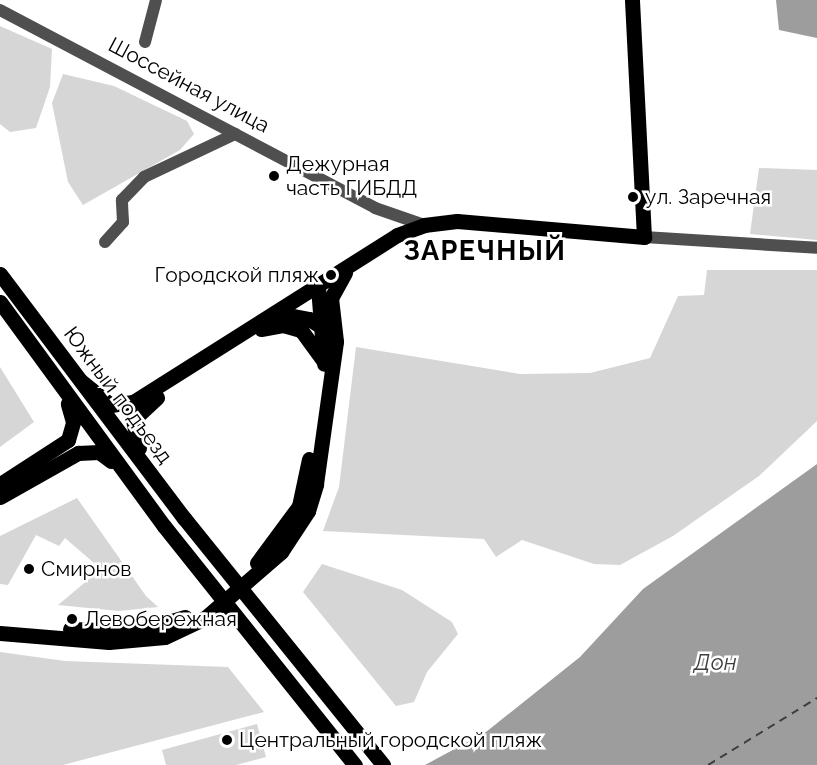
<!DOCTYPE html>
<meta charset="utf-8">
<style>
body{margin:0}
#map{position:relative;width:817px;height:765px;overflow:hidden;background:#fff;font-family:Raleway,sans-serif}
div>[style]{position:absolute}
.green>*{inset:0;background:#d6d6d6}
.water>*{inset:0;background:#9d9d9d}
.ferry>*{height:1.5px;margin-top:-0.75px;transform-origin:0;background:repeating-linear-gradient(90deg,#3e3e3e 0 8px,transparent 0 14px)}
.minor>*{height:12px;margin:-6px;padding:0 6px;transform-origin:6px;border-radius:6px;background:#4f4f4f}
.major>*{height:15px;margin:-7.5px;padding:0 7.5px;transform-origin:7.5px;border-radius:7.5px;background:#000}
.dots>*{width:16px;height:16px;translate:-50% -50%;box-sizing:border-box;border:3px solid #fff;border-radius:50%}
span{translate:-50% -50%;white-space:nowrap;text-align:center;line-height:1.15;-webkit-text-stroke:5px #fff;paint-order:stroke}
.street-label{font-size:21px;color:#000}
.poi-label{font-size:21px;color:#000}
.left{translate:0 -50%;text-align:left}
.right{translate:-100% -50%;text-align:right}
.water-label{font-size:22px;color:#3e3e3e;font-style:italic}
.district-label{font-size:27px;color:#000;font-weight:700;letter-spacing:1.5px}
</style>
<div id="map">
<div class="green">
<i style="clip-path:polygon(0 26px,52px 49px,50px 87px,36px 128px,10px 132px,0 124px)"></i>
<i style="clip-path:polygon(63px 74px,114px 86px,187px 121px,194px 134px,180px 150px,83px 205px,68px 182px,52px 103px)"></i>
<i style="clip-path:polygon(759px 168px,817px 170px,817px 240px,750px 234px)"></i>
<i style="clip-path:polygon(707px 270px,817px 270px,817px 421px,759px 476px,673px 536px,620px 565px,594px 564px,522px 540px,496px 557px,484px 539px,323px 531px,339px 487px,356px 347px,520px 374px,590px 373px,650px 358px,678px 296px,704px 295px)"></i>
<i style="clip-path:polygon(0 367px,34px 422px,0 447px)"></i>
<i style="clip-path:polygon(77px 498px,146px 596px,158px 607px,119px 611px,58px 605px,101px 569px,65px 538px,59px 546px,36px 535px,8px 585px,0 584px,0 536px)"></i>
<i style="clip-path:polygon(322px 564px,402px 590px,452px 622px,458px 634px,427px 672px,414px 702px,396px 706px,303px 592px)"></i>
<i style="clip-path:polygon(0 652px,65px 661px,228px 667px,264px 712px,63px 765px,0 765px)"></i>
<i style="clip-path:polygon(257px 724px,266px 757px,236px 765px,166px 765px,162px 750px)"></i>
</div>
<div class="water">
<i style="clip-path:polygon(776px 0,817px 0,817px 38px,779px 30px)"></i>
<i style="clip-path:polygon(817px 464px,817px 765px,425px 765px,486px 732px,580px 657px,643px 589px)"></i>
</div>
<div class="ferry">
<i style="left:708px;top:765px;width:128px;rotate:-31.6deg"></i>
</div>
<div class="minor">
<i style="left:0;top:10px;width:424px;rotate:27.8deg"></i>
<i style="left:375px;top:208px;width:52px;rotate:19.1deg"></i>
<i style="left:145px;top:42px;width:43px;rotate:-75.3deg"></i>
<i style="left:644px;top:237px;width:173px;rotate:3.6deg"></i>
<i style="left:105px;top:242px;width:27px;rotate:-48deg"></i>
<i style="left:123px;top:222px;width:22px;rotate:-93deg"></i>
<i style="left:122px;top:200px;width:32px;rotate:-46deg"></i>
<i style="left:144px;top:177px;width:101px;rotate:-25.3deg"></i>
</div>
<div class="major">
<i style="left:0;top:274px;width:306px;rotate:53deg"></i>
<i style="left:184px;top:518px;width:317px;rotate:51.1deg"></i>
<i style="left:318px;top:287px;width:77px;rotate:85.5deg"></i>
<i style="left:0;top:302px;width:278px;rotate:53.8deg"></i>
<i style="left:164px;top:526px;width:306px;rotate:51.4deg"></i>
<i style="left:278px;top:313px;width:32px;rotate:11deg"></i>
<i style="left:309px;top:319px;width:19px;rotate:32deg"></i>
<i style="left:261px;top:329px;width:22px;rotate:-10deg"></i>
<i style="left:283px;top:325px;width:19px;rotate:16deg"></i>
<i style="left:301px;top:330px;width:36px;rotate:54deg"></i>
<i style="left:81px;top:381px;width:38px;rotate:39deg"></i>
<i style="left:111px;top:405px;width:22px;rotate:-8deg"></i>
<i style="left:133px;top:402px;width:312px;rotate:-32.3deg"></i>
<i style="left:397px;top:235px;width:29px;rotate:-20deg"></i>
<i style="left:424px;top:225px;width:33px;rotate:-7deg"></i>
<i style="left:457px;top:221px;width:188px;rotate:4.9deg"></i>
<i style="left:644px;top:237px;width:237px;rotate:-92.9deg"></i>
<i style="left:139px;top:448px;width:29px;rotate:-102deg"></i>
<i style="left:133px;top:420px;width:33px;rotate:-43deg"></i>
<i style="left:0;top:484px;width:81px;rotate:-32.9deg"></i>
<i style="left:68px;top:440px;width:19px;rotate:-74deg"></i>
<i style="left:73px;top:422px;width:19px;rotate:-106deg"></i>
<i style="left:0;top:497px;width:90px;rotate:-29.4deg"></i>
<i style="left:78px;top:453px;width:21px;rotate:-3deg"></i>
<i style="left:99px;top:452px;width:15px;rotate:37deg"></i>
<i style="left:257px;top:563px;width:71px;rotate:-53.6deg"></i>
<i style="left:299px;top:506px;width:48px;rotate:-78deg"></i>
<i style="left:70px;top:629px;width:68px;rotate:1.7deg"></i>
<i style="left:138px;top:631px;width:49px;rotate:-16.6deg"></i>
<i style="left:0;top:633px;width:109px;rotate:4.7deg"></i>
<i style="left:109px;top:642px;width:56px;rotate:-5.1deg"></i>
<i style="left:165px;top:637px;width:44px;rotate:-25.4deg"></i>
<i style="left:205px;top:618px;width:101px;rotate:-41deg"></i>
<i style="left:281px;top:552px;width:49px;rotate:-56.6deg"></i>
<i style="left:308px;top:511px;width:28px;rotate:-73deg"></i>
<i style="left:316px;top:484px;width:144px;rotate:-82deg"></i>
<i style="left:336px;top:341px;width:43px;rotate:-96.6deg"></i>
<i style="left:331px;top:298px;width:29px;rotate:-61deg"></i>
</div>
<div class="dots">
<i style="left:274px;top:176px;background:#000"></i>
<i style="left:633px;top:197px;background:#000"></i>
<i style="left:331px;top:275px;background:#000"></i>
<i style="left:29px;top:569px;background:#000"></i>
<i style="left:72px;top:619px;background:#000"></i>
<i style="left:227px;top:740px;background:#000"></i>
</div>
<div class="street-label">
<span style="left:189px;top:85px;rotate:28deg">Шоссейная улица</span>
<span style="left:118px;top:395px;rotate:53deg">Южный подъезд</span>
</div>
<div class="poi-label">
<span class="left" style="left:286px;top:176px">Дежурная<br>часть ГИБДД</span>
<span class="left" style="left:645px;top:197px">ул. Заречная</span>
<span class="right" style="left:319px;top:275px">Городской пляж</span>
<span class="left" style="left:41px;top:569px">Смирнов</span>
<span class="left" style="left:84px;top:619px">Левобережная</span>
<span class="left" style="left:239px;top:740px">Центральный городской пляж</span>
</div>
<div class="water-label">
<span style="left:715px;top:663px">Дон</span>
</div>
<div class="district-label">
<span style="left:485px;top:251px">ЗАРЕЧНЫЙ</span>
</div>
</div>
